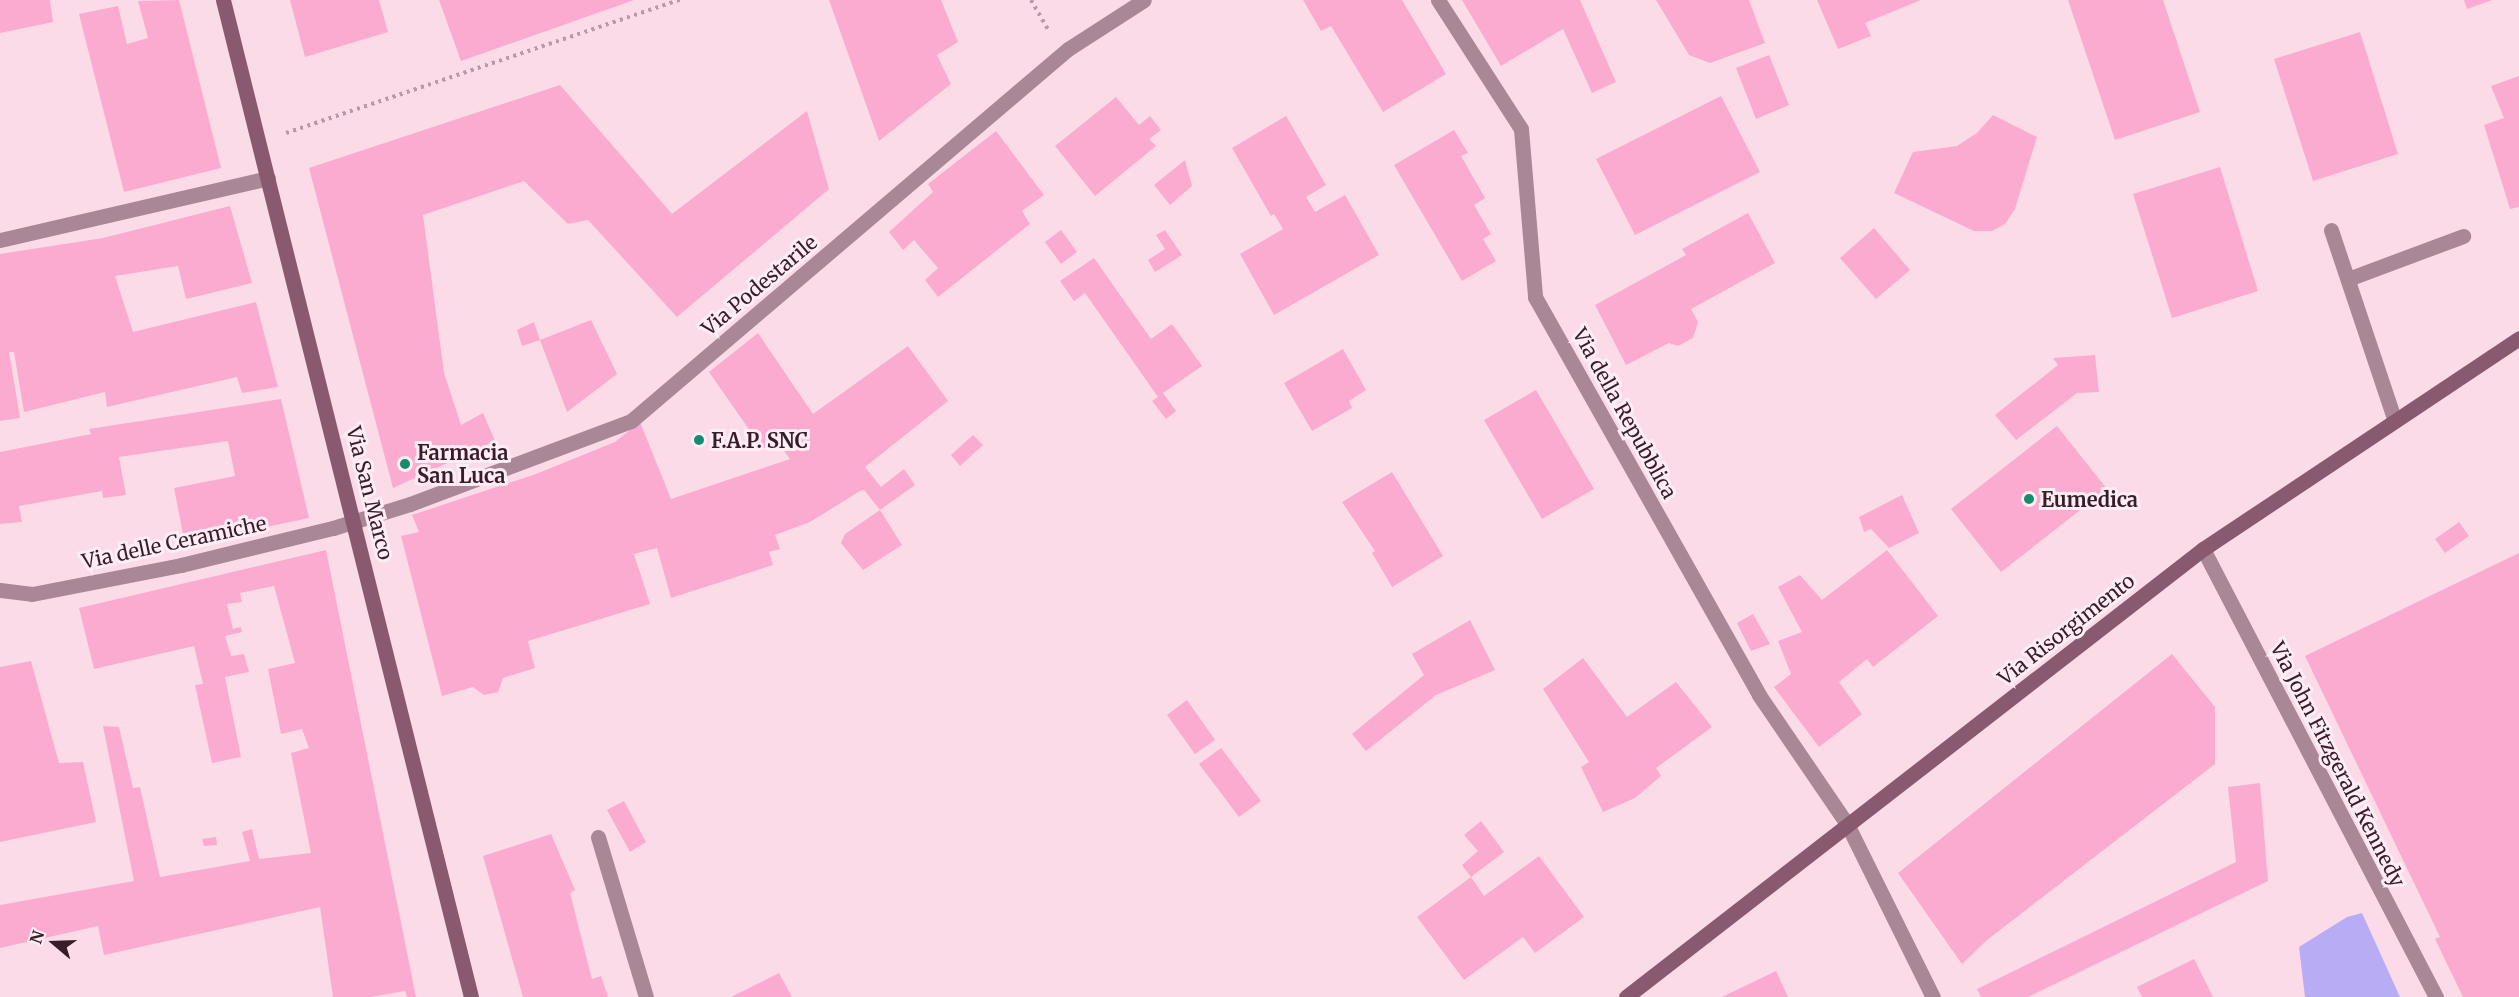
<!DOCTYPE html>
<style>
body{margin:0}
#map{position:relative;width:2519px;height:997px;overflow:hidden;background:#fcdbe9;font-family:Merriweather,serif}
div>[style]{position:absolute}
.green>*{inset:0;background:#b8adf5}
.building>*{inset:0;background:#faabcf}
.path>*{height:4px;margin-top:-2px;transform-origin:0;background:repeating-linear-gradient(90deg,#b999a7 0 3px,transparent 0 7.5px)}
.lane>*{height:15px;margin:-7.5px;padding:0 7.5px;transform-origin:7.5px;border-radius:7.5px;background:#a98796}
.street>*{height:15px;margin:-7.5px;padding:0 7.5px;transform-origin:7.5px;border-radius:7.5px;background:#a98796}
.secondary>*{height:15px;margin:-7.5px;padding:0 7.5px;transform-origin:7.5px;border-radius:7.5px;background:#895a6f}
.dots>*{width:16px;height:16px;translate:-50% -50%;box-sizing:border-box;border:3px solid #feedf4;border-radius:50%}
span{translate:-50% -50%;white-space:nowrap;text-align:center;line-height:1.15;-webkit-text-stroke:6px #feedf4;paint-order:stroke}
.street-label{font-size:20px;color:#391c2a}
.poi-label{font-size:20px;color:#391c2a;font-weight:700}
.left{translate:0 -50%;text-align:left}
.north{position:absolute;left:24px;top:913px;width:60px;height:60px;-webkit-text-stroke:4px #feedf4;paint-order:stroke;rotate:289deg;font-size:16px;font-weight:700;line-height:24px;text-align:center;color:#391c2a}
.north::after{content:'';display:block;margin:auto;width:21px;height:27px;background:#391c2a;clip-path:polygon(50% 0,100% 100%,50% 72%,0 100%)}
</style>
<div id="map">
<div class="green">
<i style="clip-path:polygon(2362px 913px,2400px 997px,2305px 997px,2299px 947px,2347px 917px)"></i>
</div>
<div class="building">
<i style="clip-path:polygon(0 0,50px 0,53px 22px,0 33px)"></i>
<i style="clip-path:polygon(179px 0,221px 168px,124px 192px,79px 14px,118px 6px,127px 44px,148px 38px,138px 1px)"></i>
<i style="clip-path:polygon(290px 0,379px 0,388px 32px,305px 57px)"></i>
<i style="clip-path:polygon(439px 0,634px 0,461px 61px)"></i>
<i style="clip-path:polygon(829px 0,941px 0,958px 42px,937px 55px,951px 84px,879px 141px)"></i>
<i style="clip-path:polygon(1303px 0,1402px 0,1446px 74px,1383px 112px,1331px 26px,1321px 31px)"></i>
<i style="clip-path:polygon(1462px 0,1580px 0,1616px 82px,1592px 93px,1563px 29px,1501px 66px)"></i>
<i style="clip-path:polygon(1656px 0,1749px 0,1765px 43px,1710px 63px,1689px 55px)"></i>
<i style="clip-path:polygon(1817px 0,1921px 0,1865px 23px,1871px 36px,1838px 49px)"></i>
<i style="clip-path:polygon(2068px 0,2163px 0,2200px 112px,2115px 140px)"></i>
<i style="clip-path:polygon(2464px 0,2492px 0,2467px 9px)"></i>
<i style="clip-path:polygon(2360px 32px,2398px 154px,2313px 181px,2274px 59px)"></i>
<i style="clip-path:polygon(1769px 55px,1789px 105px,1756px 119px,1736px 68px)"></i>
<i style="clip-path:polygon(2519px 76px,2519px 207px,2510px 209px,2484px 125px,2504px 118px,2491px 86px)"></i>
<i style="clip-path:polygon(560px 85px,672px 214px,807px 111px,829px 189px,677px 317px,588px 220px,568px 224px,524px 181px,423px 215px,444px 373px,461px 425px,483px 413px,495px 441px,393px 488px,309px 168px)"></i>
<i style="clip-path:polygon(1721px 96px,1760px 172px,1635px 235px,1596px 159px)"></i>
<i style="clip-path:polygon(1116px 97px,1139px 125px,1150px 116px,1161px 130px,1149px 139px,1156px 146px,1095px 196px,1055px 146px)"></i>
<i style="clip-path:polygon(1993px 115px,2037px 137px,2015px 209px,2005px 224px,1992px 231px,1974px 231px,1894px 193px,1913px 152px,1957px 146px,1977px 133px)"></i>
<i style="clip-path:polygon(1286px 116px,1326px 185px,1306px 197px,1315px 212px,1345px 195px,1379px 255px,1274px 315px,1240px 254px,1283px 229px,1274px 214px,1271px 216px,1232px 148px)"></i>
<i style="clip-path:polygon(1454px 130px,1468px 153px,1461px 156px,1485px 198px,1474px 205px,1491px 234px,1483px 239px,1496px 261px,1462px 281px,1394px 165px)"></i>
<i style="clip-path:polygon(996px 131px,1044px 195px,1022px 211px,1030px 224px,938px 297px,925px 280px,938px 268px,914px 240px,903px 250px,889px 232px,933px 192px,928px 184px)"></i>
<i style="clip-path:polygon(1185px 160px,1192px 186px,1170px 205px,1154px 185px)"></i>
<i style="clip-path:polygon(2220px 167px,2258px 291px,2172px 318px,2133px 194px)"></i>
<i style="clip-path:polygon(230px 206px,252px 283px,186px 299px,178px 266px,115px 276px,133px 332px,256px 302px,278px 387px,242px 393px,237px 377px,107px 407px,105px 392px,24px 412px,14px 352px,9px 352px,20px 418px,0 421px,0 254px,103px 238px)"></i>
<i style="clip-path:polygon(1748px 213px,1775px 263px,1691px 309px,1698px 322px,1693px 338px,1678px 346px,1669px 343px,1626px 365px,1595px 305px,1686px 255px,1682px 249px)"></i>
<i style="clip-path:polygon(1874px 228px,1910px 270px,1876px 299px,1840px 258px)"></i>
<i style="clip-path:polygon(1061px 230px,1077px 252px,1061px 264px,1045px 242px)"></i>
<i style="clip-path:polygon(1165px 230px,1182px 255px,1155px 272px,1148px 260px,1165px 249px,1156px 235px)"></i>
<i style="clip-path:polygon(1094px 258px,1151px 339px,1172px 324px,1202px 366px,1163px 393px,1176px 411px,1166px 419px,1152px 401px,1158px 397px,1085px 293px,1074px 301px,1060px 281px)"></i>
<i style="clip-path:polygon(591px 320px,617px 374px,567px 412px,540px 340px,522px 346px,517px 330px,534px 322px,540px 340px)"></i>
<i style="clip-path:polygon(758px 333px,813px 414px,908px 346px,948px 401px,865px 467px,881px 487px,904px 469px,915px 485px,880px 510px,864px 490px,860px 491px,810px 522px,775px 535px,780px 549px,769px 552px,773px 565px,671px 598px,657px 548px,634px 554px,650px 604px,528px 641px,535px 668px,503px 678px,498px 692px,484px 695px,473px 687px,442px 696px,401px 536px,419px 532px,412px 515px,536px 474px,615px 442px,640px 422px,671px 499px,790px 459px,782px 448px,762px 448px,709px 372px)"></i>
<i style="clip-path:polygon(1343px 349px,1366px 390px,1349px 401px,1352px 408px,1312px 431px,1284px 383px)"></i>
<i style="clip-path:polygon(2095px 355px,2099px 392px,2077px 393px,2016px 440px,1995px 415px,2058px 365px,2053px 358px)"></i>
<i style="clip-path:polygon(1536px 390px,1594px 489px,1542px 519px,1484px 420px)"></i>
<i style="clip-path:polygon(281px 399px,309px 518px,185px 544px,174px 488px,235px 476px,228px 441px,119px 457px,126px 495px,103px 498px,102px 491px,19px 506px,22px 522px,0 524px,0 452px,91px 434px,89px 429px)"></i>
<i style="clip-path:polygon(2057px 426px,2107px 489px,2001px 572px,1951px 509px)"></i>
<i style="clip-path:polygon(973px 435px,983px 445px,960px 466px,951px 455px)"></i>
<i style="clip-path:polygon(1392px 472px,1443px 556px,1392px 587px,1372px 553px,1375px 551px,1342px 502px)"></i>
<i style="clip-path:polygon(1902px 495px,1919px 533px,1889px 548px,1871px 529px,1864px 532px,1859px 517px)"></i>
<i style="clip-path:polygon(880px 510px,902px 545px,863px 570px,841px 543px,845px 534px)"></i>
<i style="clip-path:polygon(2459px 522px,2469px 536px,2445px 553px,2435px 539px)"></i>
<i style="clip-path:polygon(326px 550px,416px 997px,407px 997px,405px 991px,371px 997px,333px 997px,320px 907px,104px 955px,98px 926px,0 948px,0 905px,134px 881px,103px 726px,119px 727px,133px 788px,140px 787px,160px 877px,250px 861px,242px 832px,252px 829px,259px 859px,311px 853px,291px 753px,309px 748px,302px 729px,281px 734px,268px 669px,295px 663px,274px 586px,240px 593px,242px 602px,227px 604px,233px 629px,241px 627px,242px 632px,225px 636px,231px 656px,244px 654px,249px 672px,225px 677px,241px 757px,212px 763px,195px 685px,203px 684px,194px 646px,94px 669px,79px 608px)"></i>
<i style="clip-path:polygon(1887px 550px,1938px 616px,1873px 667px,1867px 659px,1839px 682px,1862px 714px,1819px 747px,1774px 687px,1791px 674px,1778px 641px,1802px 632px,1778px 587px,1800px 575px,1822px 600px)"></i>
<i style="clip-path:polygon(2519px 553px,2519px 997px,2463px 997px,2435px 939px,2440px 937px,2305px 656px)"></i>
<i style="clip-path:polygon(1753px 614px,1770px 644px,1751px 651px,1737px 623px)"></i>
<i style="clip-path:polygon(1470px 620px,1495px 670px,1436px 695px,1366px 751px,1352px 734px,1424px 675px,1412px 654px)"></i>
<i style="clip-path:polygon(2172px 654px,2215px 707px,2215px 764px,1987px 940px,1962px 964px,1898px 873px)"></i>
<i style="clip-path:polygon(1583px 658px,1627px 717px,1676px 682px,1712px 727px,1656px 768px,1661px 776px,1635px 798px,1603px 812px,1581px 767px,1589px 762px,1543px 689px)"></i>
<i style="clip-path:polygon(31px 661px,59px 763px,83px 762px,96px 822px,0 842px,0 667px)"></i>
<i style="clip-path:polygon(1187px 700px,1215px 740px,1195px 754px,1167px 715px)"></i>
<i style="clip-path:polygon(1221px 748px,1261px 801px,1239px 817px,1199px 764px)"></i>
<i style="clip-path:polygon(2260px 783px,2268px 881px,2028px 997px,1981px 997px,1977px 989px,2236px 862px,2228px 787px)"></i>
<i style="clip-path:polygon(624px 801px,646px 842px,630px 852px,607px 810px)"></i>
<i style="clip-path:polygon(1481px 821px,1504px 852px,1471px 877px,1462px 865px,1478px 851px,1464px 835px)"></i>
<i style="clip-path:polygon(551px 834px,575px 890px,570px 893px,592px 979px,601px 976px,608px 997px,523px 997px,483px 856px)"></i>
<i style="clip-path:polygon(216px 837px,217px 845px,204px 846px,202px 839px)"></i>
<i style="clip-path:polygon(1539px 856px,1584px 917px,1535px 953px,1523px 937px,1464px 980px,1417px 917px,1471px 877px,1484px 896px)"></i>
<i style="clip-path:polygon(2194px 959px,2213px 997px,2142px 997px,2137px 987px)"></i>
<i style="clip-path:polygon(1776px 971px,1788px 997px,1722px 997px)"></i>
<i style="clip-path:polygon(779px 973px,792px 997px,731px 997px)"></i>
</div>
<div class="path">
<i style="left:1031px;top:0;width:34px;rotate:60deg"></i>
<i style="left:286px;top:133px;width:416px;rotate:-18.7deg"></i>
</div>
<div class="lane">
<i style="left:2331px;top:230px;width:201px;rotate:71.5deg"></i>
<i style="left:0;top:240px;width:275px;rotate:-13deg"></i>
<i style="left:2348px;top:279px;width:123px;rotate:-20.5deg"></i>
<i style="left:598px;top:837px;width:167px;rotate:73.3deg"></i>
</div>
<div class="street">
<i style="left:1438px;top:0;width:153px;rotate:57.2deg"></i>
<i style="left:1521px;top:129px;width:169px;rotate:85.2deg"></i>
<i style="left:1535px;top:297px;width:457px;rotate:60.6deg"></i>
<i style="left:1759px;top:695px;width:156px;rotate:55.7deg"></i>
<i style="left:1847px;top:824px;width:193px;rotate:63.6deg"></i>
<i style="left:2203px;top:549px;width:505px;rotate:62.52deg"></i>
<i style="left:0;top:590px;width:32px;rotate:7deg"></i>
<i style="left:32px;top:594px;width:152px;rotate:-11deg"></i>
<i style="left:181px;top:565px;width:156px;rotate:-13.7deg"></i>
<i style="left:333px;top:528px;width:81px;rotate:-17.3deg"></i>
<i style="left:410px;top:504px;width:236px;rotate:-20.6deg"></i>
<i style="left:631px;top:421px;width:574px;rotate:-40.41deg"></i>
<i style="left:1068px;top:49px;width:90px;rotate:-32.8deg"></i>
</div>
<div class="secondary">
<i style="left:223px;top:0;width:1027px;rotate:76.03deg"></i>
<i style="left:1626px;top:997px;width:731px;rotate:-37.83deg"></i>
<i style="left:2203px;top:549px;width:380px;rotate:-33.7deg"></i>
</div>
<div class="dots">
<i style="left:699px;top:440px;background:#138c6f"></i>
<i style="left:405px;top:464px;background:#138c6f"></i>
<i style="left:2029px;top:499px;background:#138c6f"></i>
</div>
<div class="street-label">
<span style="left:759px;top:285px;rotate:-40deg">Via Podestarile</span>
<span style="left:1625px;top:413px;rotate:61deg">Via della Repubblica</span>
<span style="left:370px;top:493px;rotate:76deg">Via San Marco</span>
<span style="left:174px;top:542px;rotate:-12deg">Via delle Ceramiche</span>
<span style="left:2066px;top:629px;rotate:-38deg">Via Risorgimento</span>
<span style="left:2338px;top:764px;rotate:63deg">Via John Fitzgerald Kennedy</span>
</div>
<div class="poi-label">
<span class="left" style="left:711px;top:440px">F.A.P. SNC</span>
<span class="left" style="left:417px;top:464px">Farmacia<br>San Luca</span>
<span class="left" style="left:2041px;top:499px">Eumedica</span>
</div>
<div class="north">N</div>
</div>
